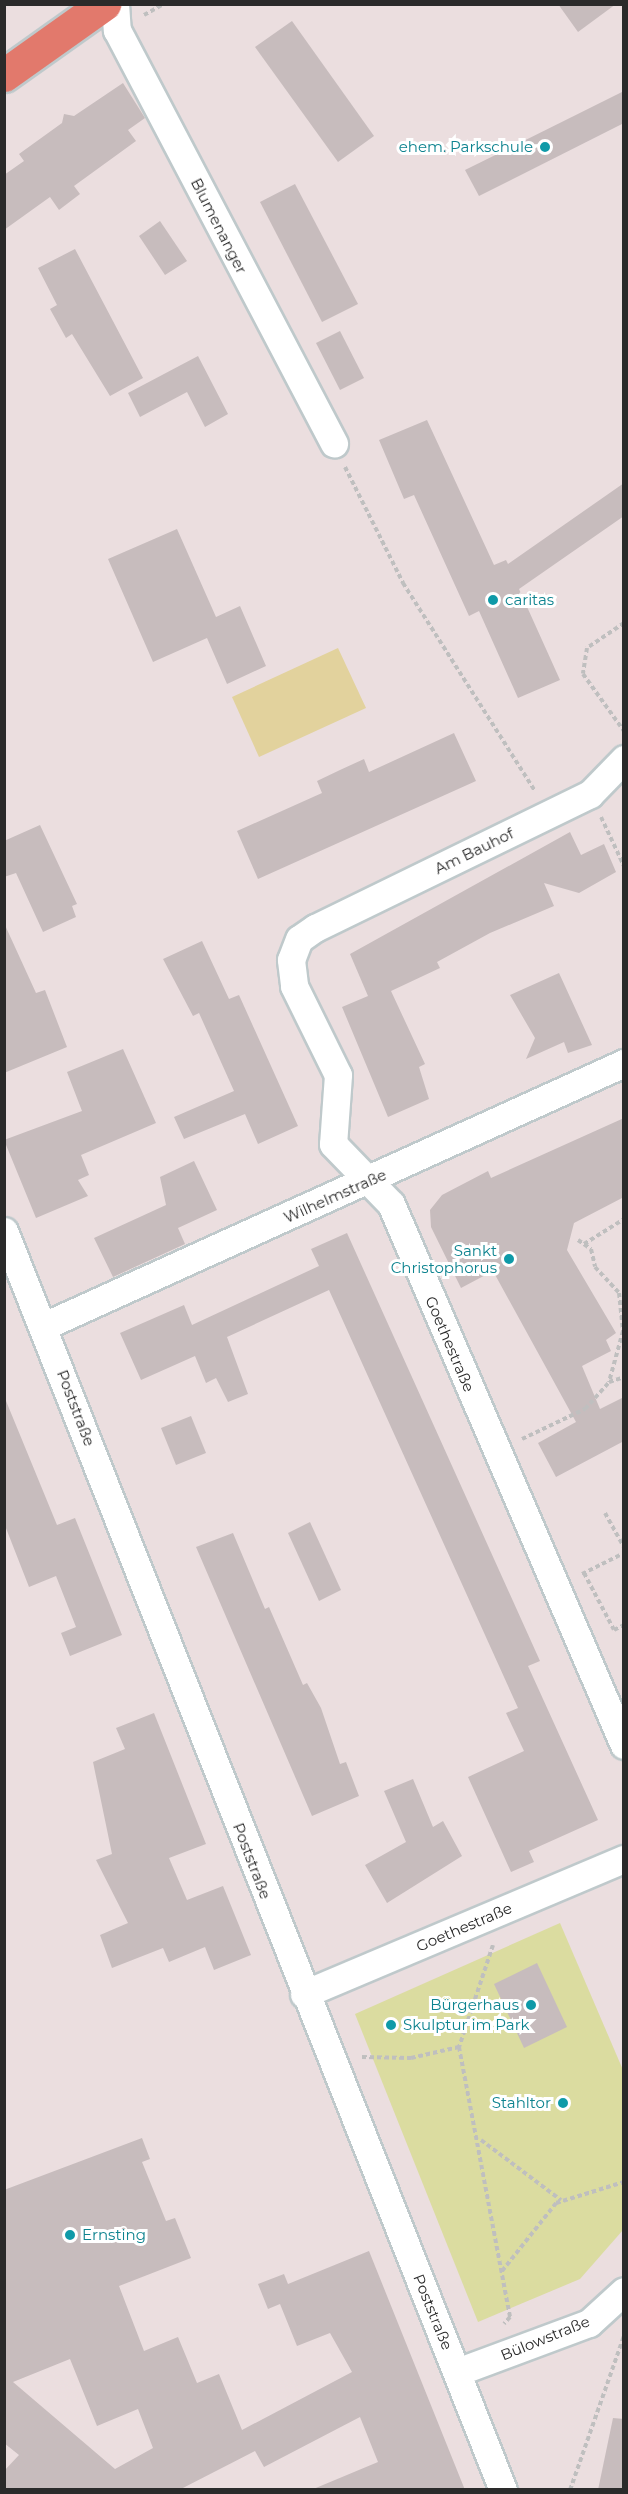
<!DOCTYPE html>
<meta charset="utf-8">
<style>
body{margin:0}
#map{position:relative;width:628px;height:2494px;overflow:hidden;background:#ebdedf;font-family:Montserrat,sans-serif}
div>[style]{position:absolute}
.green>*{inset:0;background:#dbdca0}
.pitch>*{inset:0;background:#e2d29d}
.building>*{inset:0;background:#c7bcbd}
.path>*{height:4px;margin-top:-2px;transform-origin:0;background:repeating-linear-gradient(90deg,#bfbfbf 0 4.5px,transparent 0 7.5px)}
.roads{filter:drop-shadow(2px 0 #bfc9cb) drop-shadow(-2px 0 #bfc9cb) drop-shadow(0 2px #bfc9cb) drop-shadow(0 -2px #bfc9cb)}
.street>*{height:27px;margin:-13.5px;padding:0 13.5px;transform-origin:13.5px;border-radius:13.5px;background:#fff}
.primary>*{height:33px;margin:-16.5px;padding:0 16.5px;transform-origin:16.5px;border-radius:16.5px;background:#e2796c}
.dots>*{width:16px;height:16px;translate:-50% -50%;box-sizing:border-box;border:3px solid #fff;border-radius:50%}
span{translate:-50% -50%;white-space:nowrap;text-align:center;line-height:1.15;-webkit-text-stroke:6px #fff;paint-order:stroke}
.culture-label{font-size:15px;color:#0d838f}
.right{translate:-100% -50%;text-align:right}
.left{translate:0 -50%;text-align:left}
.street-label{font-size:15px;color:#2a2a2a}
.frame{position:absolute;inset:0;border:6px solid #2a2a2a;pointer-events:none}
</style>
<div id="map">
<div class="green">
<i style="clip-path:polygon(560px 1923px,623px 2070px,623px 2230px,580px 2279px,478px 2322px,355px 2014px)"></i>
</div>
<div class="pitch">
<i style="clip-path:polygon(338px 648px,366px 708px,259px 757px,232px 697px)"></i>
</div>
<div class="building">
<i style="clip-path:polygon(558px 4px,616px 4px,578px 32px)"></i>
<i style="clip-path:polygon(292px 21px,374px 136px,338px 162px,255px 47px)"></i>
<i style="clip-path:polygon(123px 83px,145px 118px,128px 130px,136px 141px,74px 186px,80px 194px,59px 210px,50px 197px,4px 230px,4px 175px,24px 161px,19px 154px,62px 123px,64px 114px,74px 116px)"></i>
<i style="clip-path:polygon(624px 91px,624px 123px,479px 196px,465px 170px)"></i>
<i style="clip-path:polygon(295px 184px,358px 304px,322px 322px,260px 202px)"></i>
<i style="clip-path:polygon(160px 221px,187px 261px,165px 275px,139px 236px)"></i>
<i style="clip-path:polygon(75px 249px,143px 378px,110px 396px,72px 334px,66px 338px,50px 309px,57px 305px,38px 268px)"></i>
<i style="clip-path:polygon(340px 331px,364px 378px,340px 390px,316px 343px)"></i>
<i style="clip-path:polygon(198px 356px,228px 414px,205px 427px,187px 392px,140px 417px,128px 393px)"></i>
<i style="clip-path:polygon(427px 420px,494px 565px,506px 560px,508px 564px,624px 483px,624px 516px,519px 589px,560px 680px,518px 698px,479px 611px,469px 616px,414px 495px,404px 499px,379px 440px)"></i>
<i style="clip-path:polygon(177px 529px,216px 617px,240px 606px,266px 666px,227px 684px,207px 638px,153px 662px,108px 559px)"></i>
<i style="clip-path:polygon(454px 733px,476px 781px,258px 879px,237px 831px,322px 793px,317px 781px,340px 770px,364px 759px,369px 772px)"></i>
<i style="clip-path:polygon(40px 825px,77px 904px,72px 906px,76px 917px,43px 932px,16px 873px,4px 877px,4px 841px)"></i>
<i style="clip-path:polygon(570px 832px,581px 855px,604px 844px,616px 872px,579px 893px,544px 883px,554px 906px,490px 933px,437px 962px,440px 968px,391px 991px,425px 1064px,419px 1067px,429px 1099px,388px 1117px,342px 1007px,368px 996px,350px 954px)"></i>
<i style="clip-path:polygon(4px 923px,36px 993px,45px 990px,67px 1047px,4px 1073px)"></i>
<i style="clip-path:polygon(202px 941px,229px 999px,239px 995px,298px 1126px,258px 1144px,245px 1114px,184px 1139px,174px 1117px,234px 1091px,199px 1013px,193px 1016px,163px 959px)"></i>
<i style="clip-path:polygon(559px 973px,592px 1045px,568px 1053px,564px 1042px,526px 1059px,535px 1038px,510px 995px)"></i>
<i style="clip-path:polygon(123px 1049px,156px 1123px,81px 1155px,89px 1175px,78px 1180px,88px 1196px,36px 1218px,4px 1140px,82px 1111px,67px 1072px)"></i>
<i style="clip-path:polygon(624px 1118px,624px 1197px,574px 1223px,567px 1250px,616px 1333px,606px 1340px,611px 1351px,582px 1366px,600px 1409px,624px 1397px,624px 1441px,556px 1477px,538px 1443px,576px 1422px,493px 1271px,461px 1288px,431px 1227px,430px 1210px,442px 1195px,488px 1171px,491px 1178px)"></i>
<i style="clip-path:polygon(194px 1161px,217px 1210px,178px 1228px,185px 1244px,113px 1277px,94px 1238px,166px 1205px,160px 1177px)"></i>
<i style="clip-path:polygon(347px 1233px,540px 1661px,528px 1666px,598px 1820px,529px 1851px,534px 1862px,511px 1872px,468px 1777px,524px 1751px,506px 1713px,518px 1708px,329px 1290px,227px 1337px,248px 1394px,228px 1402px,216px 1378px,206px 1383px,195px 1356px,141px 1380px,120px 1333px,184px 1305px,192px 1325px,319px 1266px,311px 1249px)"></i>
<i style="clip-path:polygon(4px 1396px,57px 1525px,75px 1518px,122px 1635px,70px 1656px,61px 1633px,76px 1627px,56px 1576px,29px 1587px,4px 1523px)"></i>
<i style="clip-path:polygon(191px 1416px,206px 1453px,176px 1465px,161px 1428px)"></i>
<i style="clip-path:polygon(310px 1522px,341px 1590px,319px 1601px,288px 1533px)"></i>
<i style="clip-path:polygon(233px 1533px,265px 1609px,269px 1607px,303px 1685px,307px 1683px,321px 1708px,340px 1764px,346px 1762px,359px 1796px,312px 1816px,196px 1547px)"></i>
<i style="clip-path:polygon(154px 1713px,206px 1844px,169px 1858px,187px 1900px,223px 1886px,251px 1955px,214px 1970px,205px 1947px,169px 1962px,163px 1948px,112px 1968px,100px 1935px,128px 1923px,96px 1860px,112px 1854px,93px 1762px,125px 1749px,116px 1728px)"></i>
<i style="clip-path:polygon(413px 1779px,433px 1827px,443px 1821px,462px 1856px,387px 1903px,365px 1865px,406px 1842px,384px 1791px)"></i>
<i style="clip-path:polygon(537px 1963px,567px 2027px,524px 2048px,494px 1984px)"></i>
<i style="clip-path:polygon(evenodd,142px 2138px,150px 2159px,142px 2162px,166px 2221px,175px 2218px,191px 2258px,119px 2286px,144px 2351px,178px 2337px,197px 2383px,219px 2374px,242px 2430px,352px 2372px,330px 2333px,297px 2346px,280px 2304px,268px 2309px,258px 2284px,284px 2274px,288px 2284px,369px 2251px,465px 2490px,311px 2490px,378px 2462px,360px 2417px,264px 2467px,255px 2451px,179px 2490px,6px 2490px,4px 2471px,19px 2455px,4px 2443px,4px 2190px,142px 2138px,70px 2359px,97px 2426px,138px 2409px,153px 2448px,115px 2469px,13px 2382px,70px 2359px)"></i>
<i style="clip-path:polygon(613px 2418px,624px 2419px,624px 2490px,598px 2490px)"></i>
</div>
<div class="path">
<i style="left:144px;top:15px;width:23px;rotate:-29deg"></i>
<i style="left:345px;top:467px;width:130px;rotate:63.4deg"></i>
<i style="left:403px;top:583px;width:246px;rotate:57.6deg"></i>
<i style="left:624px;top:623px;width:45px;rotate:146deg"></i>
<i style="left:587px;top:648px;width:26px;rotate:99deg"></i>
<i style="left:583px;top:674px;width:70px;rotate:54.3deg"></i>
<i style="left:601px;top:817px;width:54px;rotate:64.9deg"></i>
<i style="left:578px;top:1240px;width:16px;rotate:35deg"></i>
<i style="left:591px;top:1249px;width:18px;rotate:77deg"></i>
<i style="left:595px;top:1267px;width:35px;rotate:47deg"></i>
<i style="left:619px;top:1293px;width:38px;rotate:84deg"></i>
<i style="left:623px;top:1331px;width:53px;rotate:105.4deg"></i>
<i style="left:584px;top:1244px;width:47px;rotate:-32deg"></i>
<i style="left:522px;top:1439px;width:70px;rotate:-25.5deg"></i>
<i style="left:585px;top:1409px;width:36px;rotate:-48deg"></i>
<i style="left:609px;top:1382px;width:16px;rotate:-18deg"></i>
<i style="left:605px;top:1513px;width:39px;rotate:61deg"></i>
<i style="left:584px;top:1573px;width:64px;rotate:62.2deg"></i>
<i style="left:614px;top:1630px;width:11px;rotate:-27deg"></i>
<i style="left:582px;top:1574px;width:47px;rotate:-26.6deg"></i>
<i style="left:493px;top:1945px;width:108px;rotate:108.4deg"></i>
<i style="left:459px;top:2047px;width:275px;rotate:79.3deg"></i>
<i style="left:510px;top:2317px;width:9px;rotate:131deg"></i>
<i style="left:362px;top:2057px;width:49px;rotate:1.2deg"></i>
<i style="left:411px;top:2058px;width:49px;rotate:-12.9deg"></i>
<i style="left:481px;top:2140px;width:100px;rotate:36.9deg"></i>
<i style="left:502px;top:2271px;width:87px;rotate:-51.5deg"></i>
<i style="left:556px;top:2203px;width:71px;rotate:-17.2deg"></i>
<i style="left:570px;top:2490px;width:163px;rotate:-70.7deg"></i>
</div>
<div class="roads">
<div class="street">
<i style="left:115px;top:4px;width:26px;rotate:86deg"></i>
<i style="left:117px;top:30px;width:467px;rotate:62.3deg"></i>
<i style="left:624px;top:759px;width:49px;rotate:134.2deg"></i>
<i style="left:590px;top:794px;width:306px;rotate:154deg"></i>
<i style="left:315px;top:928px;width:19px;rotate:145deg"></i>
<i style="left:299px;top:939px;width:22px;rotate:111deg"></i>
<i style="left:291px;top:960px;width:26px;rotate:83deg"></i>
<i style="left:294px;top:986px;width:99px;rotate:63.7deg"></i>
<i style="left:338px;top:1075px;width:69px;rotate:94.1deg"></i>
<i style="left:333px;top:1144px;width:83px;rotate:46deg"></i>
<i style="left:391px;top:1204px;width:589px;rotate:66.7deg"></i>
<i style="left:4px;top:1231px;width:1354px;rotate:68.38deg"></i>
<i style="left:44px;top:1326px;width:637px;rotate:-24.39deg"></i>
<i style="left:304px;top:1994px;width:347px;rotate:-22.9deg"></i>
<i style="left:457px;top:2372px;width:141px;rotate:-20.4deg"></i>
<i style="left:589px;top:2323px;width:47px;rotate:-42.4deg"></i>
</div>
<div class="primary">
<i style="left:4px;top:75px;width:123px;rotate:-35.4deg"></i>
</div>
</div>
<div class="dots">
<i style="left:545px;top:147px;background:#0f9aa8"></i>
<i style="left:493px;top:600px;background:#0f9aa8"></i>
<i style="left:509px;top:1259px;background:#0f9aa8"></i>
<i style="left:531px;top:2005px;background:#0f9aa8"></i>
<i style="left:391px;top:2025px;background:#0f9aa8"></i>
<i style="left:563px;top:2103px;background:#0f9aa8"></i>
<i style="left:70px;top:2235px;background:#0f9aa8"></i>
</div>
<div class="culture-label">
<span class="right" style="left:533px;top:147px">ehem. Parkschule</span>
<span class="left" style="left:505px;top:600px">caritas</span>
<span class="right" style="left:497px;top:1259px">Sankt<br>Christophorus</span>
<span class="right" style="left:519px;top:2005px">Bürgerhaus</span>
<span class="left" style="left:403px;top:2025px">Skulptur im Park</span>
<span class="right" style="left:551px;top:2103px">Stahltor</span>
<span class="left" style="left:82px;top:2235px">Ernsting</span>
</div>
<div class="street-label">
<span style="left:219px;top:226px;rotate:63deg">Blumenanger</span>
<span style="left:474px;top:851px;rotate:-26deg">Am Bauhof</span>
<span style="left:335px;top:1196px;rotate:-24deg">Wilhelmstraße</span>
<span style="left:450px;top:1344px;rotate:67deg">Goethestraße</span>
<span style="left:76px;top:1408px;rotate:69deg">Poststraße</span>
<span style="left:252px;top:1861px;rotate:69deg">Poststraße</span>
<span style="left:464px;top:1927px;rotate:-23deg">Goethestraße</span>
<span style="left:433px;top:2312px;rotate:68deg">Poststraße</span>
<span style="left:545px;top:2338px;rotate:-22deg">Bülowstraße</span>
</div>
<div class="frame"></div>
</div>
